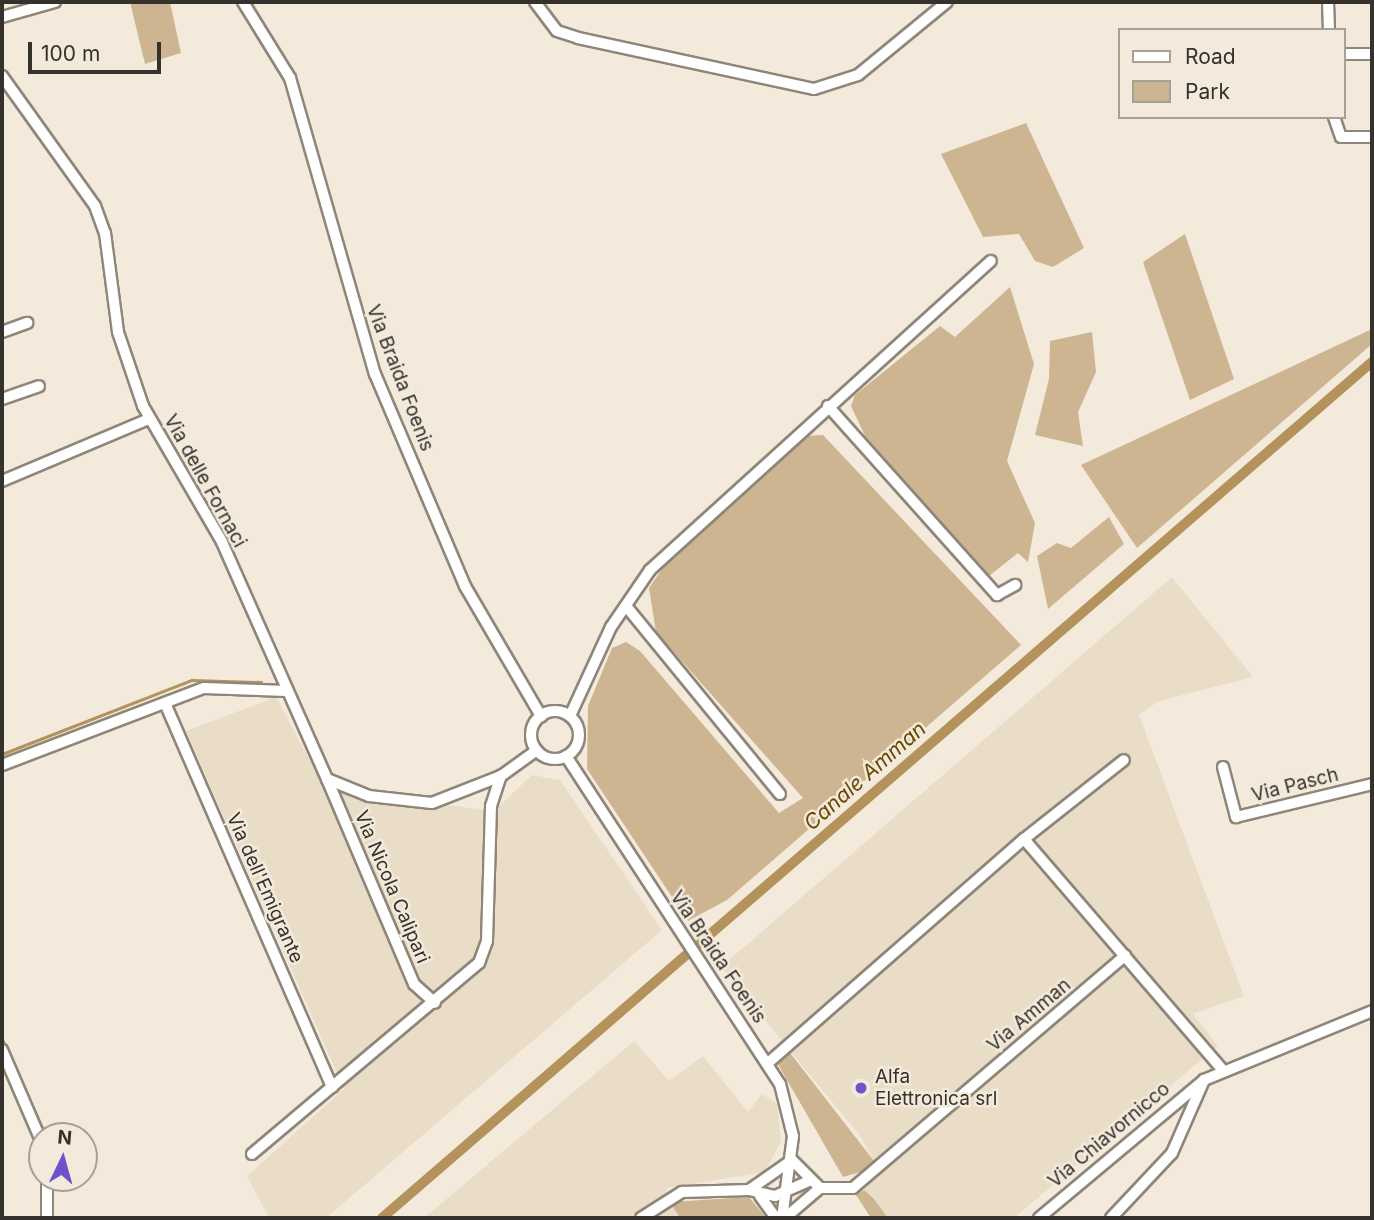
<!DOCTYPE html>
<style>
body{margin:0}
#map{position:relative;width:1374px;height:1220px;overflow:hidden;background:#f3eadc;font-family:Inter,sans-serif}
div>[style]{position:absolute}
.built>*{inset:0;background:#eaddc8}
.green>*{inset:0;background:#cdb591}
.stream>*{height:2.5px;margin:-1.25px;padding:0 1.25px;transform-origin:1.25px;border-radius:1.25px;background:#b4925c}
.canal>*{height:10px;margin:-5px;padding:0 5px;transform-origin:5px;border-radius:5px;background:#b4925c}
.roads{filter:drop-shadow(2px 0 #8e8679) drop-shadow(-2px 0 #8e8679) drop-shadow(0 2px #8e8679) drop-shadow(0 -2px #8e8679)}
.minor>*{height:10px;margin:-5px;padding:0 5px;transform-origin:5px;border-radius:5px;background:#fff}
.minor>.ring{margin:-5px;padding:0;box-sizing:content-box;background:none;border:10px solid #fff;border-radius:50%}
.dots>*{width:19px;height:19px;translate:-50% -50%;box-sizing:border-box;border:4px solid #f3eadc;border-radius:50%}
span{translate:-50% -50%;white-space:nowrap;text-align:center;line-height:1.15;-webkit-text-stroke:5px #f3eadc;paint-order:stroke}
.street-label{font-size:19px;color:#35312c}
.poi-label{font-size:19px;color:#35312c}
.left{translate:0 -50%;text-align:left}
.water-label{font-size:21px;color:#694800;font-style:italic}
.frame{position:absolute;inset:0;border:4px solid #35312c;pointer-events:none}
.legend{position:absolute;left:1118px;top:28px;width:228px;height:91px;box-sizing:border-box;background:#f3eadc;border:2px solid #a7a096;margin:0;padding:9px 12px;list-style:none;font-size:21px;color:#35312c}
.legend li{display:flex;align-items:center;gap:14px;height:35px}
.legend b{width:35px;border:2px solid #a7a096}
.north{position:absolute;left:28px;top:1122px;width:70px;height:70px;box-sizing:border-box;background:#f3eadc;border:2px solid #a7a096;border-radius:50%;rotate:5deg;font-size:19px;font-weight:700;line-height:28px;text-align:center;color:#35312c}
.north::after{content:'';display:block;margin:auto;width:24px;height:32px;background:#6d52cc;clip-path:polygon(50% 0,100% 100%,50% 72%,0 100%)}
.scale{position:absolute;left:28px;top:42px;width:133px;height:32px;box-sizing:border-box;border:4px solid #35312c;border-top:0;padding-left:9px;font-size:21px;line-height:24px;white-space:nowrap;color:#35312c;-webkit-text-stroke:5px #f3eadc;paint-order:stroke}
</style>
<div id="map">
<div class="built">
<i style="clip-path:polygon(1172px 577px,1253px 677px,1159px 701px,1139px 715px,1244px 996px,1193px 1014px,1218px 1046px,1014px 1218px,888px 1218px,864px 1190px,874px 1161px,861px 1137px,721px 967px)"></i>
<i style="clip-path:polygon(276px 697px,326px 790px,494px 811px,532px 775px,560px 780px,662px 930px,326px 1218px,269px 1218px,247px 1176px,344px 1089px,186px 731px)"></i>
<i style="clip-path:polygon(634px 1041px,669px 1081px,703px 1056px,748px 1112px,762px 1094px,777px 1104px,781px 1141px,765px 1172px,666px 1188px,680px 1218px,424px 1218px)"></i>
</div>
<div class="green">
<i style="clip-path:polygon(130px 2px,170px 2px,181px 53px,145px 64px)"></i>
<i style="clip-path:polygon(1026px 123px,1084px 248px,1053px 267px,1035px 261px,1019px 234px,983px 237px,941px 154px)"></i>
<i style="clip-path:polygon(1185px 234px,1234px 379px,1190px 400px,1143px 262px)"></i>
<i style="clip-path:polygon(1010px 287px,1034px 364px,1007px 461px,1035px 523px,1028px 562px,1018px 553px,989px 576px,865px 436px,851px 406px,855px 395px,940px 326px,955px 337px)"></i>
<i style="clip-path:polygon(1372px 329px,1372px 344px,1137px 548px,1081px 465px)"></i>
<i style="clip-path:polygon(1092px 332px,1096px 372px,1078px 412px,1083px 446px,1035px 435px,1049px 379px,1050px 341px)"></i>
<i style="clip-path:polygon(823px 435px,1021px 645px,727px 900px,688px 921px,587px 769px,588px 706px,612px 648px,626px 642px,640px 651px,779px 813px,803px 798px,656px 632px,649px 588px,683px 539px,805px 436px)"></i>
<i style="clip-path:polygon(1109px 517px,1124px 544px,1048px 609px,1037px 556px,1057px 543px,1071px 548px)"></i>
<i style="clip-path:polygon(787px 1049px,874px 1161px,864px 1171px,843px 1177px,776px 1061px)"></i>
<i style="clip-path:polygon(864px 1190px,874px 1199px,888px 1218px,871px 1218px,856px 1195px)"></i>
<i style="clip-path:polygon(749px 1197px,766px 1218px,680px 1218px,670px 1202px)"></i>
</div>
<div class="stream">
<i style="left:2px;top:754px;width:204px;rotate:-21.3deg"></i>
<i style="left:192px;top:680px;width:69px;rotate:1.7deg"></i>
<i style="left:2px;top:1038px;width:10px;rotate:66deg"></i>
<i style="left:10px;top:1057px;width:87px;rotate:65.5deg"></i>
</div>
<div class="canal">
<i style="left:382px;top:1218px;width:1309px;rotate:-40.85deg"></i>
</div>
<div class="roads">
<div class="minor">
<i style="left:243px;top:2px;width:89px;rotate:58.3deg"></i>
<i style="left:290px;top:78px;width:308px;rotate:74deg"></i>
<i style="left:375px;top:374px;width:230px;rotate:67deg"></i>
<i style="left:465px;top:586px;width:151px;rotate:59.7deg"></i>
<i style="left:535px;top:2px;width:36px;rotate:53deg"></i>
<i style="left:557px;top:31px;width:22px;rotate:18deg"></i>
<i style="left:578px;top:38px;width:241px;rotate:12.2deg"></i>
<i style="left:814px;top:89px;width:46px;rotate:-17.7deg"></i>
<i style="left:858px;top:75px;width:115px;rotate:-39.4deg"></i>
<i style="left:1328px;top:2px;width:28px;rotate:88deg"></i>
<i style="left:2px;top:17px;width:55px;rotate:-15.8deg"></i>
<i style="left:1344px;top:54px;width:28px"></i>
<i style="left:2px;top:76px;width:160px;rotate:54.4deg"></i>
<i style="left:95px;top:206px;width:29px;rotate:70deg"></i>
<i style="left:105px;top:233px;width:100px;rotate:82.5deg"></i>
<i style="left:118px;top:332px;width:78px;rotate:71.3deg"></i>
<i style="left:143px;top:406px;width:157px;rotate:59.8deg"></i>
<i style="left:222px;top:542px;width:259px;rotate:66.1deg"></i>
<i style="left:327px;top:779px;width:45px;rotate:22deg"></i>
<i style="left:369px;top:796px;width:63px;rotate:6.3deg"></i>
<i style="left:432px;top:803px;width:74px;rotate:-21.4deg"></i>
<i style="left:501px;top:776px;width:44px;rotate:-35.8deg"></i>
<i style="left:1334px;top:117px;width:21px;rotate:71deg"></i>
<i style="left:1341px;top:137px;width:31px"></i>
<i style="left:2px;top:332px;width:27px;rotate:-20deg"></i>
<i style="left:2px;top:399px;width:39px;rotate:-19deg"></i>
<i style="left:828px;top:406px;width:254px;rotate:48.2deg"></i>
<i style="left:997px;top:595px;width:21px;rotate:-29deg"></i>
<i style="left:2px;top:481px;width:160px;rotate:-22.9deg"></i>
<i style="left:626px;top:606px;width:243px;rotate:50.7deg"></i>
<i style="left:165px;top:703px;width:419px;rotate:66.5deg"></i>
<i class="ring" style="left:531px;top:711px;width:38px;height:38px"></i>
<i style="left:570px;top:716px;width:98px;rotate:-65.3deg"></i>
<i style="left:611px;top:627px;width:69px;rotate:-55.6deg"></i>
<i style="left:650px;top:570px;width:460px;rotate:-42.2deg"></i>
<i style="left:566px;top:756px;width:392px;rotate:56.9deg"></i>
<i style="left:780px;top:1084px;width:54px;rotate:76deg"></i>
<i style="left:793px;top:1136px;width:83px;rotate:97.6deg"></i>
<i style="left:2px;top:765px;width:216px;rotate:-20.9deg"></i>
<i style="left:204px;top:688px;width:82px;rotate:2.1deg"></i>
<i style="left:1223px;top:767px;width:52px;rotate:75.4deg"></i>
<i style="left:1236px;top:817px;width:140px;rotate:-13.6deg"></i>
<i style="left:327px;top:779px;width:223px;rotate:67deg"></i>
<i style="left:414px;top:984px;width:28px;rotate:42deg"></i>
<i style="left:1024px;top:839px;width:127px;rotate:-38.3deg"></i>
<i style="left:2px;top:1050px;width:101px;rotate:66.7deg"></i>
<i style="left:768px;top:1063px;width:340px;rotate:-41.2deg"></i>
<i style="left:1024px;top:839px;width:305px;rotate:49.3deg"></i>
<i style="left:252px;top:1154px;width:297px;rotate:-40.1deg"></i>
<i style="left:479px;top:963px;width:23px;rotate:-70deg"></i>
<i style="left:487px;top:941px;width:135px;rotate:-88.3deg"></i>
<i style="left:491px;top:806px;width:32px;rotate:-72deg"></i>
<i style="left:749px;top:1190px;width:27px;rotate:13deg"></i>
<i style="left:775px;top:1196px;width:37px;rotate:-24deg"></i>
<i style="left:760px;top:1196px;width:27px;rotate:54deg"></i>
<i style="left:47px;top:1218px;width:40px;rotate:-90deg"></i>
<i style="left:641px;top:1218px;width:49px;rotate:-32.4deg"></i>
<i style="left:682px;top:1192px;width:67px;rotate:-1.7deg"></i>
<i style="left:749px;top:1190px;width:52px;rotate:-34.9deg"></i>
<i style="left:792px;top:1160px;width:40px;rotate:45deg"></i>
<i style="left:820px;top:1188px;width:33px"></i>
<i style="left:853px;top:1188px;width:358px;rotate:-40.5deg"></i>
<i style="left:785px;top:1218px;width:46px;rotate:-40.6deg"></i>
<i style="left:1039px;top:1218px;width:215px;rotate:-39.9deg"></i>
<i style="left:1204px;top:1080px;width:182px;rotate:-22.3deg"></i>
<i style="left:1111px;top:1218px;width:89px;rotate:-46.8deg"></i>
<i style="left:1172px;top:1153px;width:80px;rotate:-66.3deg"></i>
</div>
</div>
<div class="dots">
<i style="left:861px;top:1088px;background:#6d52cc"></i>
</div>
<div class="street-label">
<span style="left:400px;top:378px;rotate:69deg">Via Braida Foenis</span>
<span style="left:205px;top:481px;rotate:61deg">Via delle Fornaci</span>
<span style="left:1295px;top:785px;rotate:-14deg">Via Pasch</span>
<span style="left:392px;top:887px;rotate:67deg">Via Nicola Calipari</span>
<span style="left:265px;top:888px;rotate:66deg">Via dell'Emigrante</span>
<span style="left:718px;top:957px;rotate:56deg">Via Braida Foenis</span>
<span style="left:1029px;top:1015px;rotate:-40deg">Via Amman</span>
<span style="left:1109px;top:1135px;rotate:-40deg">Via Chiavornicco</span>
</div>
<div class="poi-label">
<span class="left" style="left:875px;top:1088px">Alfa<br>Elettronica srl</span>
</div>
<div class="water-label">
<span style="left:865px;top:776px;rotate:-41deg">Canale Amman</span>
</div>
<div class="frame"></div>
<ul class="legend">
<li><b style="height:9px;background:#fff"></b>Road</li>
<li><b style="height:19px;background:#cdb591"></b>Park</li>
</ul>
<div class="north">N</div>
<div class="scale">100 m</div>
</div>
